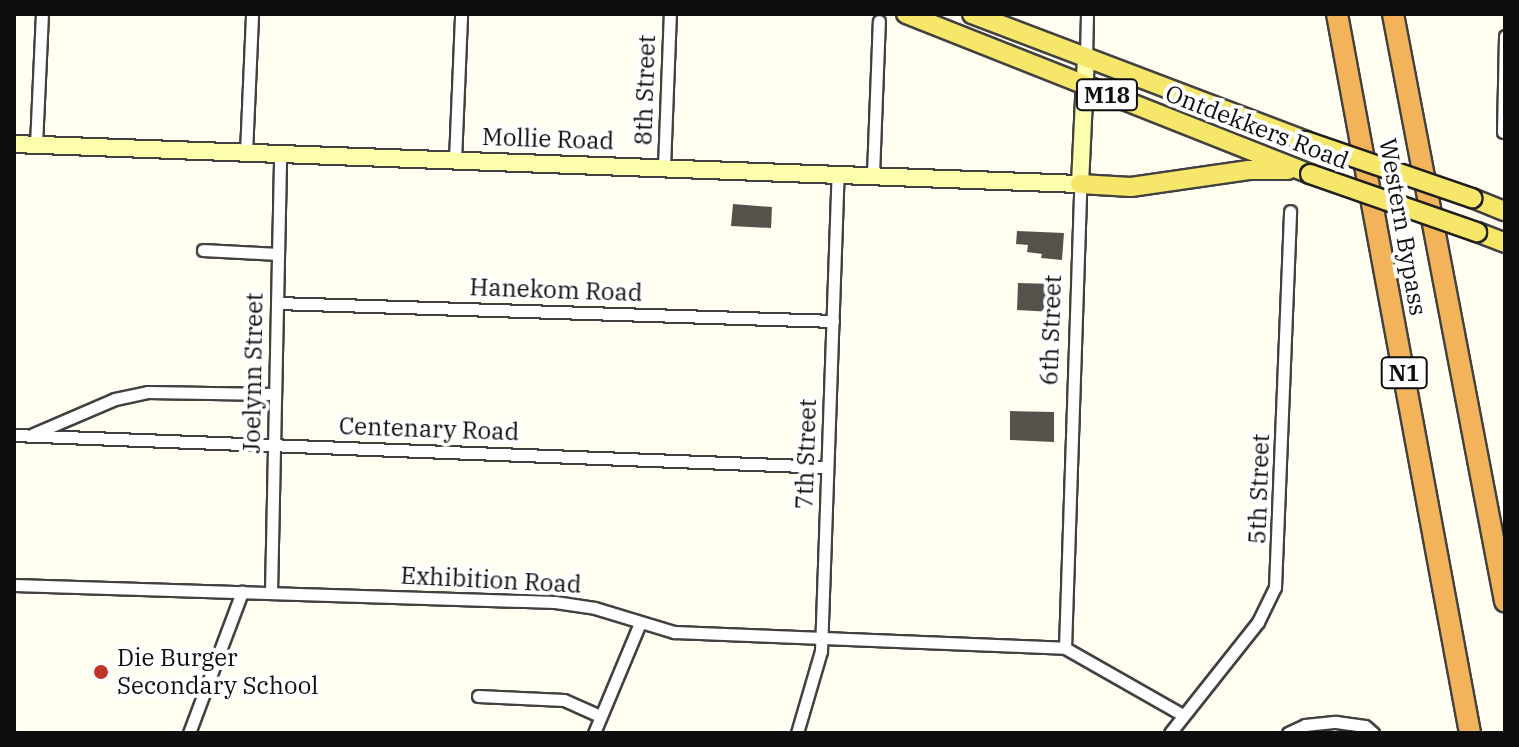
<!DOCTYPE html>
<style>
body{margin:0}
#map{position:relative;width:1519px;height:747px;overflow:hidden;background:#fffef0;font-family:"IBM Plex Serif",serif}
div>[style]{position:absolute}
.building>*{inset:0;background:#57514b}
.roads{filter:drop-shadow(2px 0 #414141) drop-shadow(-2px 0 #414141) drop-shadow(0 2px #414141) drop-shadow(0 -2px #414141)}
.street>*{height:11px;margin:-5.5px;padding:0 5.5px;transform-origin:5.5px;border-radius:5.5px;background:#fff}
.secondary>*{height:16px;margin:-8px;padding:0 8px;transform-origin:8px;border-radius:8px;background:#fcfeac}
.primary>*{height:18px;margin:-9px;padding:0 9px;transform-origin:9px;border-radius:9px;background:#f6e669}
.highway>*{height:20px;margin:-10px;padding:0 10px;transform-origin:10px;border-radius:10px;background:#f2b35b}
.bridges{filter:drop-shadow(2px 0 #1f1f1f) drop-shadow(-2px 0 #1f1f1f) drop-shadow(0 2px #1f1f1f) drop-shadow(0 -2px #1f1f1f)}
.primary-bridge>*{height:18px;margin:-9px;padding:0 9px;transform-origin:9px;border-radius:9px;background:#f6e669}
.dots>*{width:22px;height:22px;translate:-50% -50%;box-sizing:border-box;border:4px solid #fff;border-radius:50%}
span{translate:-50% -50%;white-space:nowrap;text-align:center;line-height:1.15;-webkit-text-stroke:8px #fff;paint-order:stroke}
.shield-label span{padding:2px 6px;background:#fff;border:2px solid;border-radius:6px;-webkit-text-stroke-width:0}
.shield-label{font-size:22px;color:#0e0e0e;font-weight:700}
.street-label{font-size:24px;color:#0e0e0e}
.poi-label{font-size:24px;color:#0e0e0e}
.left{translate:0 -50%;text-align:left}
.frame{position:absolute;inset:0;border:16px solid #0e0e0e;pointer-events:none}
</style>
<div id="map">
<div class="building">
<i style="clip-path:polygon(733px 204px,772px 207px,771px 228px,731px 226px)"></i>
<i style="clip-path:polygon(1017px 231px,1064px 233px,1062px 260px,1041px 258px,1042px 254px,1027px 252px,1028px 245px,1016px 244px)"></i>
<i style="clip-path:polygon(1018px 283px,1054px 284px,1053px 312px,1017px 310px)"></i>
<i style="clip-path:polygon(1010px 411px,1054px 412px,1054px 442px,1010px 440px)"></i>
</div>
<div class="roads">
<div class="street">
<i style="left:1086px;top:58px;width:44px;rotate:-88.7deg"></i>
<i style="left:1503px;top:132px;width:96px;rotate:-88.8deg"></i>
<i style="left:36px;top:145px;width:131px;rotate:-87.4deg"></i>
<i style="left:246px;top:153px;width:139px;rotate:-87.5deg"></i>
<i style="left:455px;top:160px;width:146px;rotate:-87.6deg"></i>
<i style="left:664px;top:167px;width:153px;rotate:-87.8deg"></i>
<i style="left:873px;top:174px;width:153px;rotate:-87.8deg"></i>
<i style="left:203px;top:250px;width:75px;rotate:3.1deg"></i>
<i style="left:277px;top:303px;width:556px;rotate:1.85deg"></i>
<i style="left:14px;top:435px;width:814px;rotate:2.25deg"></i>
<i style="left:31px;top:435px;width:91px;rotate:-23.2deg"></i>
<i style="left:115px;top:399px;width:33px;rotate:-12deg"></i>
<i style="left:147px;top:392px;width:127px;rotate:0.9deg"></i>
<i style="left:14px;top:585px;width:541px;rotate:1.8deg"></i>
<i style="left:555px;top:602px;width:40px;rotate:8.5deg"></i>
<i style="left:595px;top:608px;width:83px;rotate:16.9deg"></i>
<i style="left:674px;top:632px;width:391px;rotate:2.3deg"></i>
<i style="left:1065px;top:648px;width:136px;rotate:29.6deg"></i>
<i style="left:271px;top:592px;width:438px;rotate:-88.8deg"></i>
<i style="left:1065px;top:648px;width:464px;rotate:-88.1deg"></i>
<i style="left:478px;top:696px;width:86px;rotate:2.7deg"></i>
<i style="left:564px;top:700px;width:39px;rotate:24deg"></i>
<i style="left:189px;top:733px;width:151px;rotate:-69.4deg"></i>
<i style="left:594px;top:733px;width:119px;rotate:-67.3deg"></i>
<i style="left:797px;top:733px;width:85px;rotate:-73.7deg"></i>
<i style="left:821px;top:651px;width:477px;rotate:-88deg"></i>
<i style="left:1170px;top:733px;width:142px;rotate:-51.6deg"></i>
<i style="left:1258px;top:622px;width:39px;rotate:-64deg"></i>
<i style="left:1275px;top:587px;width:376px;rotate:-87.7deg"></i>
<i style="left:1288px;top:733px;width:19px;rotate:-25deg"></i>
<i style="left:1305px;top:725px;width:31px;rotate:-6deg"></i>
<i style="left:1336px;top:722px;width:29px;rotate:8deg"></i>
<i style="left:1365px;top:726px;width:11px;rotate:41deg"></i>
</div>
<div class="secondary">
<i style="left:14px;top:144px;width:1067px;rotate:2.15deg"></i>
<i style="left:1080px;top:184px;width:126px;rotate:-87.3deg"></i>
</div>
<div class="primary">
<i style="left:906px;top:14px;width:435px;rotate:21.6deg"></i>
<i style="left:972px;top:14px;width:357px;rotate:20.8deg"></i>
<i style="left:1080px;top:184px;width:51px;rotate:3.4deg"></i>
<i style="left:1131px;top:187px;width:119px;rotate:-8.2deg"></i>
<i style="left:1249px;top:170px;width:39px"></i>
<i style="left:1472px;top:198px;width:35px;rotate:22deg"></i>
<i style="left:1477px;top:232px;width:30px;rotate:21deg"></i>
</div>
<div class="highway">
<i style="left:1337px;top:14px;width:731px;rotate:79.52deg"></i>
<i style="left:1393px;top:14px;width:598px;rotate:79.2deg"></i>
</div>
</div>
<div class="bridges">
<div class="primary-bridge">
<i style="left:1306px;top:141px;width:176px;rotate:19deg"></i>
<i style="left:1310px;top:174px;width:177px;rotate:19.2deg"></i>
</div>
</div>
<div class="dots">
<i style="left:101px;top:672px;background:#bd3428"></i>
</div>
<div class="shield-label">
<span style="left:1107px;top:95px">M18</span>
<span style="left:1404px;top:373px">N1</span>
</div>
<div class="street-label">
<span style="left:645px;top:90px;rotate:-88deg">8th Street</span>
<span style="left:1257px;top:127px;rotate:21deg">Ontdekkers Road</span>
<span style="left:548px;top:139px;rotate:2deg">Mollie Road</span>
<span style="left:1403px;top:227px;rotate:80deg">Western Bypass</span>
<span style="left:556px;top:290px;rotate:2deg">Hanekom Road</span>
<span style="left:1051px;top:330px;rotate:-88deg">6th Street</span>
<span style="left:253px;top:373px;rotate:-89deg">Joelynn Street</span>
<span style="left:429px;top:429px;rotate:2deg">Centenary Road</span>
<span style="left:806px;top:454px;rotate:-88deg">7th Street</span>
<span style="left:1259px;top:489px;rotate:-88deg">5th Street</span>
<span style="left:491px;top:580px;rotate:3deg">Exhibition Road</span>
</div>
<div class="poi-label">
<span class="left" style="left:117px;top:672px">Die Burger<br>Secondary School</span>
</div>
<div class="frame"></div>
</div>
